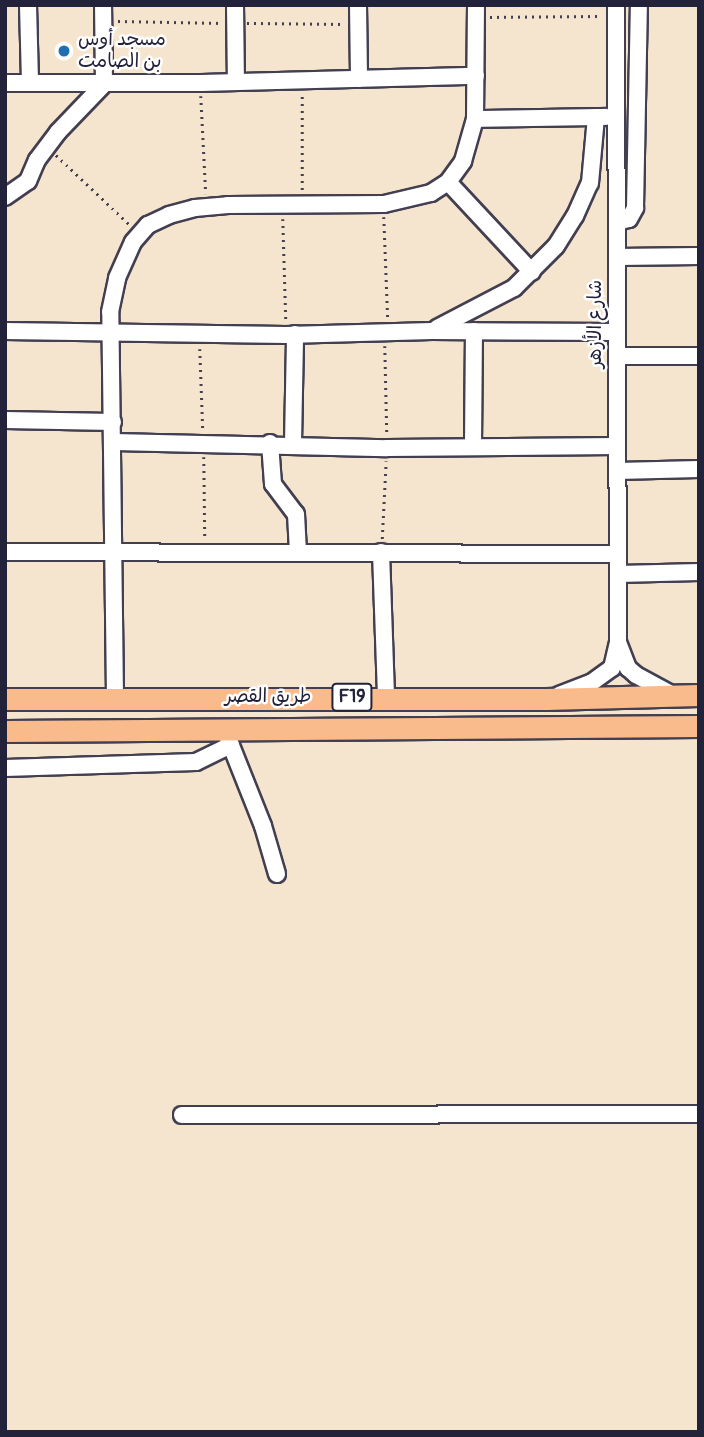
<!DOCTYPE html>
<meta charset="utf-8">
<style>
body{margin:0}
#map{position:relative;width:704px;height:1437px;overflow:hidden;background:#f5e5ce;font-family:Pangolin,"Playpen Sans Arabic",sans-serif}
div>[style]{position:absolute}
.path>*{height:2.5px;margin-top:-1.25px;transform-origin:0;background:repeating-linear-gradient(90deg,#423f51 0 2px,transparent 0 7px)}
.roads{filter:drop-shadow(2px 0 #423f51) drop-shadow(-2px 0 #423f51) drop-shadow(0 2px #423f51) drop-shadow(0 -2px #423f51)}
.minor>*{height:16px;margin:-8px;padding:0 8px;transform-origin:8px;border-radius:8px;background:#fff}
.major>*{height:21px;margin:-10.5px;padding:0 10.5px;transform-origin:10.5px;border-radius:10.5px;background:#fabb8c}
.dots>*{width:19px;height:19px;translate:-50% -50%;box-sizing:border-box;border:4px solid #fff;border-radius:50%}
span{translate:-50% -50%;white-space:nowrap;text-align:center;line-height:1.15;-webkit-text-stroke:5px #fff;paint-order:stroke}
.shield-label span{padding:2px 5px;background:#fff;border:2px solid;border-radius:5px;-webkit-text-stroke-width:0}
.shield-label{font-size:18px;color:#22223b;font-weight:700}
.poi-label{font-size:19px;color:#22223b}
.left{translate:0 -50%;text-align:left}
.street-label{font-size:19px;color:#22223b}
.frame{position:absolute;inset:0;border:7px solid #22223b;pointer-events:none}
</style>
<div id="map">
<div class="path">
<i style="left:490px;top:17px;width:112px;rotate:-0.5deg"></i>
<i style="left:118px;top:21px;width:105px;rotate:1.1deg"></i>
<i style="left:247px;top:23px;width:98px;rotate:0.6deg"></i>
<i style="left:201px;top:96px;width:98px;rotate:87.1deg"></i>
<i style="left:56px;top:155px;width:102px;rotate:43.4deg"></i>
<i style="left:302px;top:190px;width:95px;rotate:-90deg"></i>
<i style="left:384px;top:217px;width:102px;rotate:87.8deg"></i>
<i style="left:283px;top:219px;width:102px;rotate:88.3deg"></i>
<i style="left:385px;top:346px;width:88px;rotate:88.7deg"></i>
<i style="left:200px;top:349px;width:80px;rotate:87.9deg"></i>
<i style="left:204px;top:457px;width:81px;rotate:89.3deg"></i>
<i style="left:382px;top:539px;width:78px;rotate:-87.1deg"></i>
</div>
<div class="roads">
<div class="minor">
<i style="left:28px;top:5px;width:78px;rotate:88.5deg"></i>
<i style="left:235px;top:5px;width:77px;rotate:89.3deg"></i>
<i style="left:358px;top:5px;width:74px;rotate:89.2deg"></i>
<i style="left:5px;top:83px;width:196px"></i>
<i style="left:201px;top:83px;width:275px;rotate:-1.5deg"></i>
<i style="left:475px;top:119px;width:131px;rotate:-0.9deg"></i>
<i style="left:448px;top:182px;width:123px;rotate:47deg"></i>
<i style="left:5px;top:197px;width:28px;rotate:-35deg"></i>
<i style="left:28px;top:181px;width:23px;rotate:-67deg"></i>
<i style="left:37px;top:160px;width:35px;rotate:-53deg"></i>
<i style="left:58px;top:132px;width:66px;rotate:-46.2deg"></i>
<i style="left:104px;top:84px;width:79px;rotate:-90.7deg"></i>
<i style="left:617px;top:222px;width:12px;rotate:-14deg"></i>
<i style="left:629px;top:219px;width:13px;rotate:-61deg"></i>
<i style="left:635px;top:208px;width:203px;rotate:-88.9deg"></i>
<i style="left:617px;top:257px;width:82px;rotate:-0.7deg"></i>
<i style="left:437px;top:328px;width:87px;rotate:-27.5deg"></i>
<i style="left:514px;top:288px;width:59px;rotate:-45deg"></i>
<i style="left:556px;top:246px;width:36px;rotate:-58deg"></i>
<i style="left:575px;top:216px;width:36px;rotate:-66deg"></i>
<i style="left:590px;top:183px;width:66px;rotate:-84.8deg"></i>
<i style="left:5px;top:331px;width:281px;rotate:0.8deg"></i>
<i style="left:286px;top:335px;width:146px;rotate:-1.6deg"></i>
<i style="left:432px;top:331px;width:185px;rotate:0.3deg"></i>
<i style="left:617px;top:356px;width:82px"></i>
<i style="left:5px;top:420px;width:108px;rotate:1.1deg"></i>
<i style="left:114px;top:442px;width:273px;rotate:1.3deg"></i>
<i style="left:387px;top:448px;width:230px;rotate:-0.5deg"></i>
<i style="left:270px;top:443px;width:41px;rotate:85.8deg"></i>
<i style="left:273px;top:484px;width:38px;rotate:53deg"></i>
<i style="left:296px;top:514px;width:38px;rotate:87deg"></i>
<i style="left:293px;top:443px;width:109px;rotate:-88.9deg"></i>
<i style="left:473px;top:445px;width:114px;rotate:-89.5deg"></i>
<i style="left:617px;top:471px;width:82px;rotate:-1.4deg"></i>
<i style="left:5px;top:552px;width:613px;rotate:0.19deg"></i>
<i style="left:381px;top:552px;width:145px;rotate:88deg"></i>
<i style="left:618px;top:574px;width:81px;rotate:-1.4deg"></i>
<i style="left:618px;top:642px;width:28px;rotate:69deg"></i>
<i style="left:628px;top:668px;width:11px;rotate:41deg"></i>
<i style="left:636px;top:675px;width:42px;rotate:28.4deg"></i>
<i style="left:559px;top:695px;width:34px;rotate:-21deg"></i>
<i style="left:591px;top:683px;width:26px;rotate:-36deg"></i>
<i style="left:612px;top:668px;width:27px;rotate:-77deg"></i>
<i style="left:618px;top:642px;width:637px;rotate:-90.18deg"></i>
<i style="left:115px;top:697px;width:385px;rotate:-90.7deg"></i>
<i style="left:110px;top:312px;width:35px;rotate:-78deg"></i>
<i style="left:117px;top:278px;width:39px;rotate:-66deg"></i>
<i style="left:133px;top:242px;width:23px;rotate:-49deg"></i>
<i style="left:148px;top:225px;width:23px;rotate:-25deg"></i>
<i style="left:169px;top:215px;width:27px;rotate:-15deg"></i>
<i style="left:195px;top:208px;width:33px;rotate:-5deg"></i>
<i style="left:228px;top:205px;width:156px;rotate:-0.4deg"></i>
<i style="left:384px;top:204px;width:48px;rotate:-13.2deg"></i>
<i style="left:431px;top:193px;width:20px;rotate:-33deg"></i>
<i style="left:448px;top:182px;width:26px;rotate:-54deg"></i>
<i style="left:463px;top:161px;width:44px;rotate:-74.1deg"></i>
<i style="left:475px;top:119px;width:114px;rotate:-89.5deg"></i>
<i style="left:228px;top:738px;width:95px;rotate:68.3deg"></i>
<i style="left:263px;top:826px;width:50px;rotate:73.7deg"></i>
<i style="left:5px;top:768px;width:191px;rotate:-1.8deg"></i>
<i style="left:196px;top:762px;width:39px;rotate:-26deg"></i>
<i style="left:182px;top:1115px;width:517px;rotate:-0.11deg"></i>
</div>
<div class="major">
<i style="left:5px;top:699px;width:541px"></i>
<i style="left:546px;top:699px;width:153px;rotate:-1.5deg"></i>
<i style="left:5px;top:731px;width:694px;rotate:-0.41deg"></i>
</div>
</div>
<div class="dots">
<i style="left:64px;top:51px;background:#1f6fb2"></i>
</div>
<div class="shield-label">
<span style="left:352px;top:697px">F19</span>
</div>
<div class="poi-label">
<span class="left" style="left:78px;top:51px">مسجد أوس<br>بن الصامت</span>
</div>
<div class="street-label">
<span style="left:596px;top:324px;rotate:-90deg">شارع الأزهر</span>
<span style="left:268px;top:697px">طريق القصر</span>
</div>
<div class="frame"></div>
</div>
